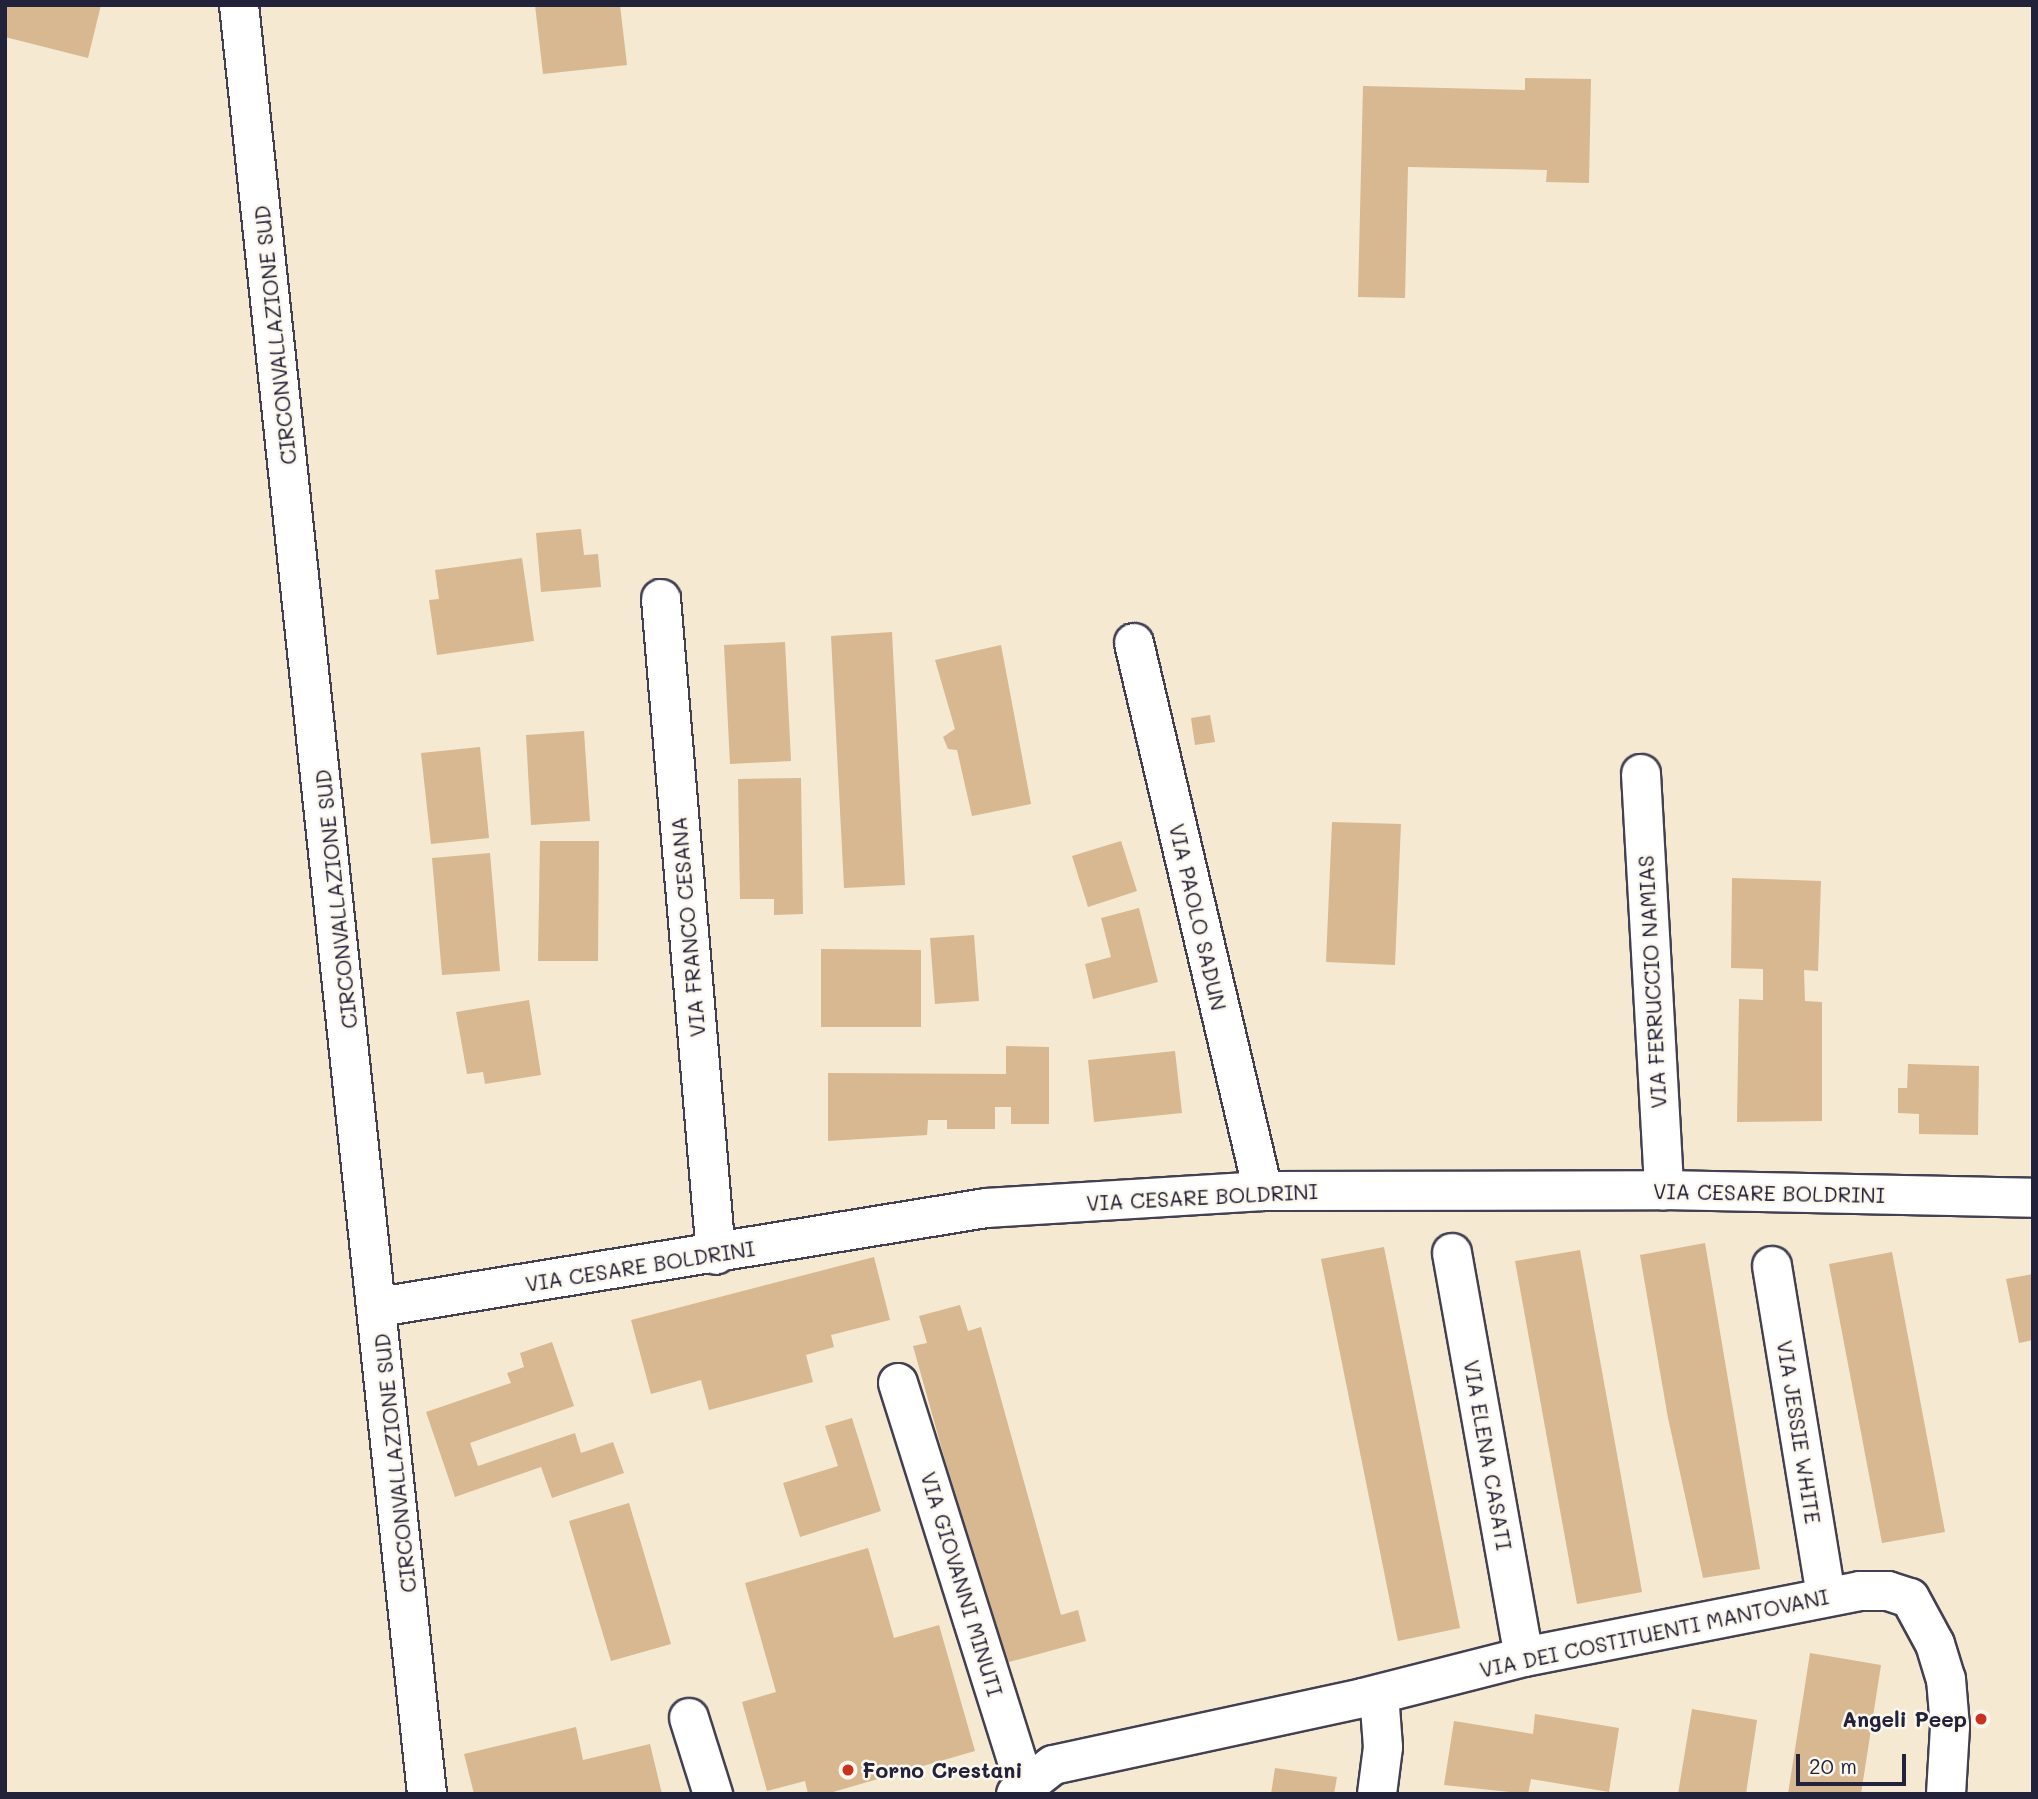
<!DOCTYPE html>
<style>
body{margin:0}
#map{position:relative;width:2038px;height:1799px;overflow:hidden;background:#f5e9d1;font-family:Mali,sans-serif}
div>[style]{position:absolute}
.building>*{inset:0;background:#d7b890}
.roads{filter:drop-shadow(2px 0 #424052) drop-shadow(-2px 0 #424052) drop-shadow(0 2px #424052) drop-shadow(0 -2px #424052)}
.minor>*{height:38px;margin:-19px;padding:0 19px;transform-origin:19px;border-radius:19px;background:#fff}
.major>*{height:38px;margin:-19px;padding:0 19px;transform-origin:19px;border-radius:19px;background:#fff}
.dots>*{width:19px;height:19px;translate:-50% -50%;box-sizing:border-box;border:4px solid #fbf7ec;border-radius:50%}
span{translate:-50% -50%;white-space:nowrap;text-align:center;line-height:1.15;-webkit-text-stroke:5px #fbf7ec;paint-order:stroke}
.street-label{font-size:21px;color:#22223b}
.poi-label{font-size:21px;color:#22223b;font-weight:700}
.right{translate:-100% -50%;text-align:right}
.left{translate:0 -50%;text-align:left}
.frame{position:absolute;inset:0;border:7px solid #22223b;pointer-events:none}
.scale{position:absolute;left:1796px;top:1754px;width:110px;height:32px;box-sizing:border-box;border:4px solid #22223b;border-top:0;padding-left:9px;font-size:21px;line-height:24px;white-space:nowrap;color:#22223b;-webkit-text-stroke:5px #fbf7ec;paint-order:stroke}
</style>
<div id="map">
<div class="building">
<i style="clip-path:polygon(5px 5px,101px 5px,88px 58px,5px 37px)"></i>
<i style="clip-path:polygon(535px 5px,620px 5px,627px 65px,543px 74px)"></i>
<i style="clip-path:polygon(1525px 78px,1591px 79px,1589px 183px,1546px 182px,1547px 170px,1408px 167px,1405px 298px,1358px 297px,1363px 86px,1525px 90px)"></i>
<i style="clip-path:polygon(581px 529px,584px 555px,598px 554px,601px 587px,541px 592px,536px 533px)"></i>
<i style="clip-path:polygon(522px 558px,534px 641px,437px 655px,429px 600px,439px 599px,435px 570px)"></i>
<i style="clip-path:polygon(892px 632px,905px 885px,844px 888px,831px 636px)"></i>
<i style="clip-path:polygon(785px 642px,791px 761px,730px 764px,724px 645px)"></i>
<i style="clip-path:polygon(1001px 645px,1031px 804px,972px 816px,957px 750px,948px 749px,943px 737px,955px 729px,935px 660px)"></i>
<i style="clip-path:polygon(1210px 715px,1215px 742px,1195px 745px,1191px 718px)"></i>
<i style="clip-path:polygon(584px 731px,590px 821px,531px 825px,526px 735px)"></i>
<i style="clip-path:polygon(480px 747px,489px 838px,431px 844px,421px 753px)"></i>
<i style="clip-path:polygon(801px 778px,803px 914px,774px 915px,774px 899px,740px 899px,738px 779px)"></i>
<i style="clip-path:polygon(1332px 822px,1401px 824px,1395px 965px,1326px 962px)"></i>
<i style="clip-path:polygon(540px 841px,599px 841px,598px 961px,538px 961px)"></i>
<i style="clip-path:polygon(1121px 841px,1137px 891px,1088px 907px,1072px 856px)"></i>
<i style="clip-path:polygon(490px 853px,500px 971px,442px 975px,432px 858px)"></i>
<i style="clip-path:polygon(1732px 878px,1821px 881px,1818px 971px,1804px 970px,1805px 1001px,1822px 1002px,1822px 1121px,1737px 1122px,1739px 999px,1763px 1000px,1763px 969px,1731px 968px)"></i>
<i style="clip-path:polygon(1139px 908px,1158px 982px,1093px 999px,1085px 964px,1111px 957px,1101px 918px)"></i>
<i style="clip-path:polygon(974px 935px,979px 1001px,935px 1004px,930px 938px)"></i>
<i style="clip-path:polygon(821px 949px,921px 950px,921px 1027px,821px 1027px)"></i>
<i style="clip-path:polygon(529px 1000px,541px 1075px,485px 1084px,483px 1072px,467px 1074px,456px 1012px)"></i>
<i style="clip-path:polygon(1006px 1046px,1049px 1047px,1049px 1124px,1011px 1124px,1011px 1107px,995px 1107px,995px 1129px,947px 1129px,947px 1120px,928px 1120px,927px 1135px,828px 1141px,828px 1073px,1006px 1074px)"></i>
<i style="clip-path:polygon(1175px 1051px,1182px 1113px,1094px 1122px,1088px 1060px)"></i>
<i style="clip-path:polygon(1908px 1064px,1979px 1066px,1978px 1135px,1919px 1134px,1919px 1114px,1898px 1113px,1898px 1088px,1907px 1088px)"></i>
<i style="clip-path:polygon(1705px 1243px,1760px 1569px,1703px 1578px,1668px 1418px,1640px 1255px)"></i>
<i style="clip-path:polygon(1384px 1247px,1460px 1628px,1398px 1641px,1321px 1259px)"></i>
<i style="clip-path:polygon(1580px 1250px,1642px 1592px,1577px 1604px,1515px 1261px)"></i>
<i style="clip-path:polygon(1892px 1252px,1945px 1532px,1882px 1543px,1829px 1264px)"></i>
<i style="clip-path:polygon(874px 1257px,890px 1320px,831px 1335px,834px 1347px,806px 1355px,813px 1382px,709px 1410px,701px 1380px,651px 1394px,631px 1320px)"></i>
<i style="clip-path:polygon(2033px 1274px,2033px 1340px,2019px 1343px,2006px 1279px)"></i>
<i style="clip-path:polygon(960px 1305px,968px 1331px,981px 1327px,1061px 1615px,1078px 1610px,1086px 1641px,1002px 1664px,913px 1346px,927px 1343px,919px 1316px)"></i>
<i style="clip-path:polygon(552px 1342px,574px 1406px,470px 1443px,478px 1466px,575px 1433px,581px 1453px,613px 1442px,624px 1473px,552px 1498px,541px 1467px,455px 1497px,426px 1412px,511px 1383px,507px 1373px,524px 1367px,520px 1353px)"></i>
<i style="clip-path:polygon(852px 1418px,881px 1511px,800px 1537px,783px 1483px,838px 1466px,825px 1426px)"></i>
<i style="clip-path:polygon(629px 1503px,671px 1644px,611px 1661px,569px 1521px)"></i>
<i style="clip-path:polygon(868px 1548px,894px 1638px,939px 1625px,975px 1751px,826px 1794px,808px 1794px,805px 1781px,767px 1791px,742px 1702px,776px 1692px,745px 1583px)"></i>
<i style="clip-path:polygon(1810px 1653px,1881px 1665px,1861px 1794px,1788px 1794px)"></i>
<i style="clip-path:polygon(1692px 1709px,1757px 1720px,1746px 1794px,1678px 1794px)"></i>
<i style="clip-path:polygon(1535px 1714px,1619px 1728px,1609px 1792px,1531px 1779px,1528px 1794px,1444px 1785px,1454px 1721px,1533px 1734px)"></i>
<i style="clip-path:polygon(576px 1727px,583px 1760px,650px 1744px,662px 1794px,474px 1794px,464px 1754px)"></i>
<i style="clip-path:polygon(1275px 1768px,1337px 1777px,1334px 1794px,1271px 1794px)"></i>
</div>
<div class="roads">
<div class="minor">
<i style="left:661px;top:599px;width:658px;rotate:85.21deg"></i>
<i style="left:1134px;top:643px;width:563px;rotate:76.75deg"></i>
<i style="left:1641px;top:774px;width:417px;rotate:86.8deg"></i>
<i style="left:1452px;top:1253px;width:410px;rotate:79.9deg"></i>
<i style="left:1772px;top:1266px;width:335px;rotate:80.7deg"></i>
<i style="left:379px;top:1307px;width:615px;rotate:-9.26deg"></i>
<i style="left:986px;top:1208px;width:278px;rotate:-3.5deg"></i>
<i style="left:1263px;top:1191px;width:401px;rotate:-0.1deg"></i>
<i style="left:1664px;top:1190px;width:369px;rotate:1.2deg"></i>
<i style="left:898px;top:1383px;width:423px;rotate:72.5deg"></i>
<i style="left:689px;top:1718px;width:80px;rotate:72.5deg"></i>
<i style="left:1016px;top:1794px;width:47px;rotate:-38.1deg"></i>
<i style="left:1053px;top:1765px;width:317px;rotate:-12.2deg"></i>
<i style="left:1363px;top:1698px;width:166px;rotate:-14.3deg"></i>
<i style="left:1524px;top:1657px;width:342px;rotate:-11.1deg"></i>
<i style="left:1860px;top:1591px;width:28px"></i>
<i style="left:1888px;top:1591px;width:23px;rotate:18deg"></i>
<i style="left:1910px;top:1598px;width:52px;rotate:61.5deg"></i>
<i style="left:1935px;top:1644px;width:37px;rotate:73deg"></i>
<i style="left:1946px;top:1679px;width:48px;rotate:85.2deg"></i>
<i style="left:1950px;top:1727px;width:67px;rotate:93.4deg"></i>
<i style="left:1377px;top:1794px;width:47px;rotate:-82.7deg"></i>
<i style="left:1383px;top:1747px;width:53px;rotate:-94.3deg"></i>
</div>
<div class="major">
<i style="left:239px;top:5px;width:1799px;rotate:84deg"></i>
</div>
</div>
<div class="dots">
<i style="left:1981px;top:1719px;background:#c8321e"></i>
<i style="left:848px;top:1770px;background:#c8321e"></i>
</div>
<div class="street-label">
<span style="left:275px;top:335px;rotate:-96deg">CIRCONVALLAZIONE SUD</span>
<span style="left:336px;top:899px;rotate:-96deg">CIRCONVALLAZIONE SUD</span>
<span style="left:1198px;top:917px;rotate:77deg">VIA PAOLO SADUN</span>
<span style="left:688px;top:927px;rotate:-95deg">VIA FRANCO CESANA</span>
<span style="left:1652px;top:982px;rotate:-93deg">VIA FERRUCCIO NAMIAS</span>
<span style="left:1769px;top:1193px;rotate:1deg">VIA CESARE BOLDRINI</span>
<span style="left:1202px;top:1197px;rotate:-3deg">VIA CESARE BOLDRINI</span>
<span style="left:640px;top:1266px;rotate:-9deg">VIA CESARE BOLDRINI</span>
<span style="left:1799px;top:1432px;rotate:81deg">VIA JESSIE WHITE</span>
<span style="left:1488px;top:1455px;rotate:80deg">VIA ELENA CASATI</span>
<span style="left:395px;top:1463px;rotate:-96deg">CIRCONVALLAZIONE SUD</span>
<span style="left:962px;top:1584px;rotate:73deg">VIA GIOVANNI MINUTI</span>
<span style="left:1654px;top:1633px;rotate:-12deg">VIA DEI COSTITUENTI MANTOVANI</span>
</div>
<div class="poi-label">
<span class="right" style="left:1967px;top:1719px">Angeli Peep</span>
<span class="left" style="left:862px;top:1770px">Forno Crestani</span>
</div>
<div class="frame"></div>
<div class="scale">20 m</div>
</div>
